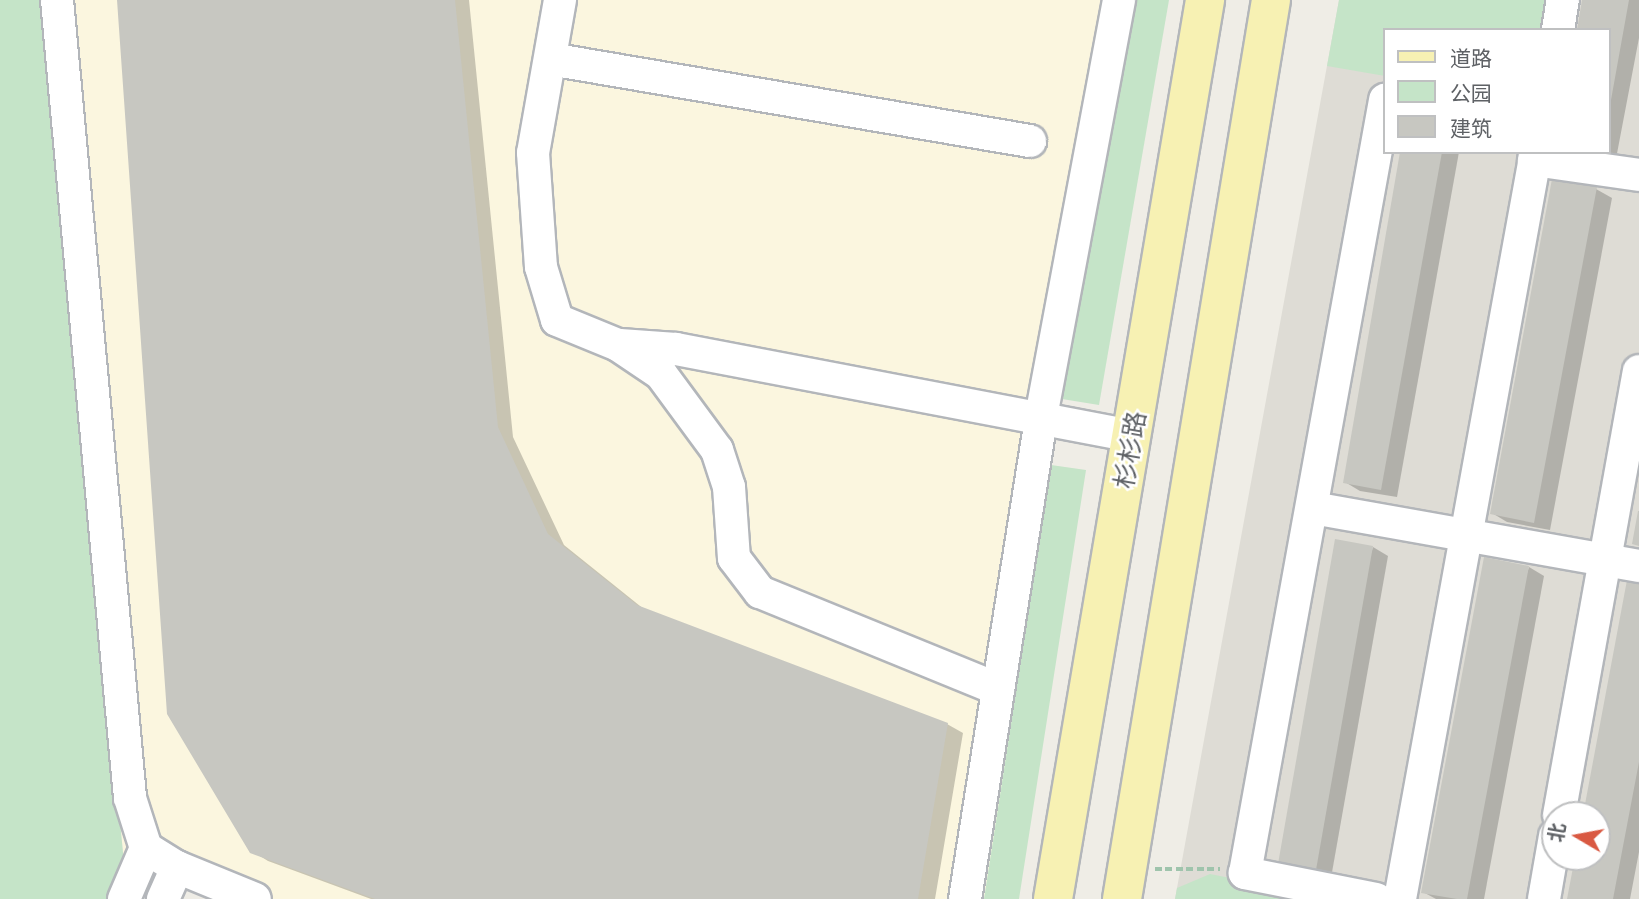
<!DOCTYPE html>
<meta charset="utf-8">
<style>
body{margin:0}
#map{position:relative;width:1639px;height:899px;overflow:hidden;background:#efede6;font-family:Karla,"Noto Sans SC",sans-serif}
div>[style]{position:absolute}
.commercial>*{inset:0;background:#fbf6df}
.education>*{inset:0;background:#dedcd5}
.green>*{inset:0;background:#c5e4c8}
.shadow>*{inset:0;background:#0003}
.building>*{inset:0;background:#c7c7c1}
.path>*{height:4.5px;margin-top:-2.25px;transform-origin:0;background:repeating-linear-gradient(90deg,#9fc4ac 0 7px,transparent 0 10.5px)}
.roads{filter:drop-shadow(2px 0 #b3b6ba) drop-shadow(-2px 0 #b3b6ba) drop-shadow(0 2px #b3b6ba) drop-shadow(0 -2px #b3b6ba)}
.minor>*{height:32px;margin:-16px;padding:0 16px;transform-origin:16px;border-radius:16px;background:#fff}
.major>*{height:38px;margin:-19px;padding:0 19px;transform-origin:19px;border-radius:19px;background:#f7f1b3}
span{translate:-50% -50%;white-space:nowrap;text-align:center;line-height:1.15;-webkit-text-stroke:5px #fff;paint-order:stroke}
.street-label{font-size:26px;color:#5e6165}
.legend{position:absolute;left:1383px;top:28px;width:228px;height:126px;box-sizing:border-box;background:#fff;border:2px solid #bfc0c1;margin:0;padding:9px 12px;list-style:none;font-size:21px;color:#5e6165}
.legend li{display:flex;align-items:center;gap:14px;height:35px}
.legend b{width:35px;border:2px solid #bfc0c1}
.north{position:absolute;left:1541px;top:801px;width:70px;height:70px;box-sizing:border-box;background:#fff;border:2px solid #bfc0c1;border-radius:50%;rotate:280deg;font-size:19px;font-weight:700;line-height:28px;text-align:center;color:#5e6165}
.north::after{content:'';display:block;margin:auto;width:24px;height:32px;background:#d95942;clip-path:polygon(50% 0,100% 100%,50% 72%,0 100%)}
</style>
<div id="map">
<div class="commercial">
<i style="clip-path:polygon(41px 0,1132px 0,1062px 399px,984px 899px,214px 899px,124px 863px)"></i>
</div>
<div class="education">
<i style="clip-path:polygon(evenodd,1339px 0,1639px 0,1639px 899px,1175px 899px,1339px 0,1385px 30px,1609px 30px,1609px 152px,1385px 152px,1385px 30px,1339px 0,1555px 815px,1597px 815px,1597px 857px,1555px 857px,1555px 815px)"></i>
</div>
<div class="green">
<i style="clip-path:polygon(0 0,41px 0,124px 863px,109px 899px,0 899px)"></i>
<i style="clip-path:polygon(1132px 0,1169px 0,1099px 405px,1062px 399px)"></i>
<i style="clip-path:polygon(1339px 0,1545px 0,1540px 30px,1385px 30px,1385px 76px,1327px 66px)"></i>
<i style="clip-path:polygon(1051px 465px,1086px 470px,1019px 899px,984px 899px)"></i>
<i style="clip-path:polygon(1210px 874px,1336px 899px,1175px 899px,1177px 888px)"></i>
</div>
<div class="shadow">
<i style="clip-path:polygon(118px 0,469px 0,513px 437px,564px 545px,645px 610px,947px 724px,963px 733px,935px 899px,371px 899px,268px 861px,252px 851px)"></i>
<i style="clip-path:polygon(1584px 0,1639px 0,1639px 38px,1615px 164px,1561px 152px,1609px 152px,1609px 30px)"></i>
<i style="clip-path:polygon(1402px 152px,1459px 152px,1397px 497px,1360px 491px,1345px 482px)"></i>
<i style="clip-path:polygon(1596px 189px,1612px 198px,1550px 530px,1507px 522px,1492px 513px)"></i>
<i style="clip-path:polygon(1373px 547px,1388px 556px,1331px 878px,1279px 863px)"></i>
<i style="clip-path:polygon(1529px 567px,1544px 576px,1484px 899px,1436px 899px,1423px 892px)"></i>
<i style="clip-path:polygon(1639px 584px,1639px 852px,1630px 899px,1569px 899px,1577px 857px,1597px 857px)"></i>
</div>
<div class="building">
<i style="clip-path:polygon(117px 0,455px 0,498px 427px,548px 534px,637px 605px,948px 723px,918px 899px,375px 899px,250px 853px,167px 714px)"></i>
<i style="clip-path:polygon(1582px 0,1629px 0,1611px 100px,1609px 30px,1577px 30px)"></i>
<i style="clip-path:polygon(1400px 152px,1442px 152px,1381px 490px,1343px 483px)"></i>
<i style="clip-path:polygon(1552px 179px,1597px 187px,1534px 523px,1490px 514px)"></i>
<i style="clip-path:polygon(1638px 511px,1639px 511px,1639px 546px,1632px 544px)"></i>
<i style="clip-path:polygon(1335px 539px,1373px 546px,1316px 870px,1278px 864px)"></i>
<i style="clip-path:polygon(1484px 557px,1529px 566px,1467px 899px,1457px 899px,1421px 893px)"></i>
<i style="clip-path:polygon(1627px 580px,1639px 582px,1639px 762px,1613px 899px,1567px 899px,1575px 857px,1597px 857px,1597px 815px,1583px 815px)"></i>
</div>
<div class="path">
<i style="left:1155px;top:869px;width:65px"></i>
</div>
<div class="roads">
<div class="minor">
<i style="left:57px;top:0;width:801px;rotate:84.77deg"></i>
<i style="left:130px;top:798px;width:52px;rotate:72.3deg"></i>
<i style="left:146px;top:848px;width:36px;rotate:32deg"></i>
<i style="left:177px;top:867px;width:84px;rotate:22.3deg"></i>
<i style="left:560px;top:0;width:155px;rotate:100deg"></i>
<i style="left:533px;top:153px;width:114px;rotate:86deg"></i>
<i style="left:541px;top:267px;width:55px;rotate:73.2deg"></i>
<i style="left:557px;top:320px;width:66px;rotate:22.3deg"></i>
<i style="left:618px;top:345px;width:52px;rotate:34deg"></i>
<i style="left:661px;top:374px;width:94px;rotate:53.6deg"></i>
<i style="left:717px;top:450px;width:39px;rotate:72deg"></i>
<i style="left:729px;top:487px;width:71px;rotate:86deg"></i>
<i style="left:734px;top:558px;width:43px;rotate:52.6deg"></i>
<i style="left:760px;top:592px;width:257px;rotate:22.2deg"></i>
<i style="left:1558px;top:30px;width:30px;rotate:-81deg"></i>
<i style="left:550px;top:59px;width:487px;rotate:9.7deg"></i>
<i style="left:1534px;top:160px;width:106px;rotate:8.1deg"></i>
<i style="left:620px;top:345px;width:56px;rotate:4.1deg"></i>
<i style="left:676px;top:349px;width:465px;rotate:10.8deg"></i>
<i style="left:1313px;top:508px;width:331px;rotate:10.1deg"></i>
<i style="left:1559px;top:815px;width:451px;rotate:-79.8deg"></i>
<i style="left:124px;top:899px;width:56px;rotate:-66.7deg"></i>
<i style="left:163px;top:899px;width:35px;rotate:-66deg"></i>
<i style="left:965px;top:899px;width:488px;rotate:-81deg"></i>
<i style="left:1041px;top:417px;width:424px;rotate:-79.4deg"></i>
<i style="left:1376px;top:899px;width:134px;rotate:-168.8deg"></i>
<i style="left:1245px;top:873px;width:786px;rotate:-79.73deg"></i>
<i style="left:1400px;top:899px;width:759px;rotate:-79.68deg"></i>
<i style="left:1544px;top:899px;width:64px;rotate:-80.1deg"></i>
</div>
<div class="major">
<i style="left:1053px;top:899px;width:912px;rotate:-80.4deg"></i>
<i style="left:1122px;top:899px;width:911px;rotate:-80.59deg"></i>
</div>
</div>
<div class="street-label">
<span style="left:1131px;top:450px;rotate:-80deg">杉杉路</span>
</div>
<ul class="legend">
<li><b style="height:9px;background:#f7f1b3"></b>道路</li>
<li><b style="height:19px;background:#c5e4c8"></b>公园</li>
<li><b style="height:19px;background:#c7c7c1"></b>建筑</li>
</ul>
<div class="north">北</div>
</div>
